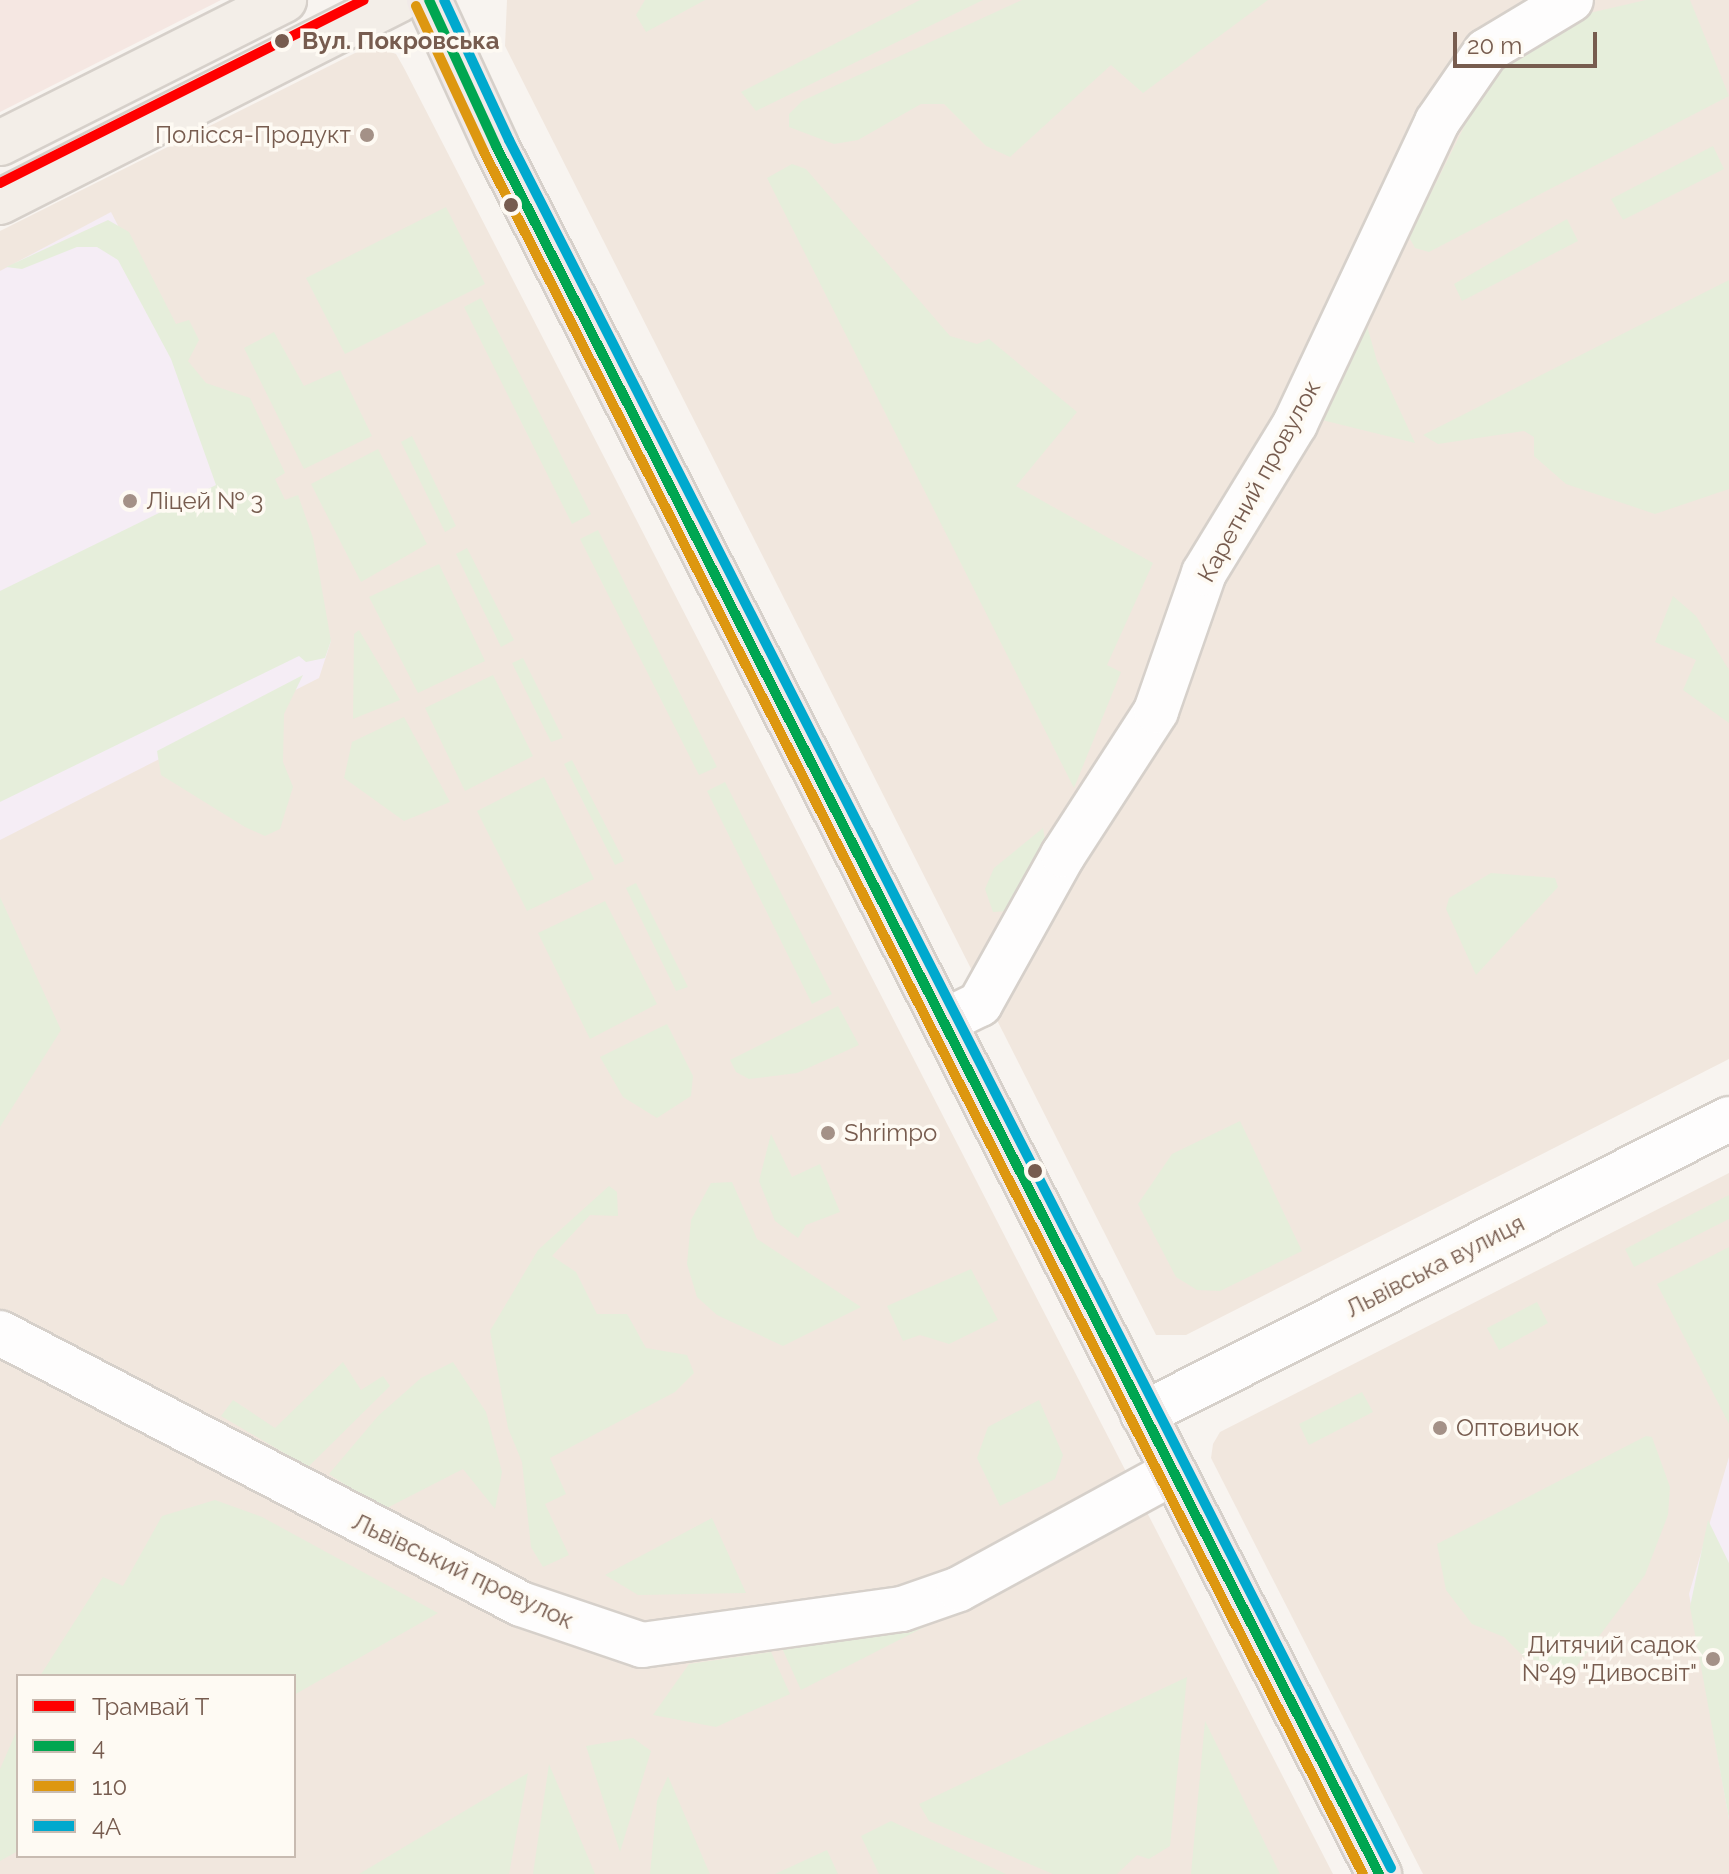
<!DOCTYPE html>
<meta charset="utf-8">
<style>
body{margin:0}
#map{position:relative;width:1729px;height:1874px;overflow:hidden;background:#f8f4f0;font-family:Raleway,sans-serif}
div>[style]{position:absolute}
.residential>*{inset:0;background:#f1e7de}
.commercial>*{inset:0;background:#f5e7e2}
.education>*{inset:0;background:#f5edf5}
.green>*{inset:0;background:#e6eedb}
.roads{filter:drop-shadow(2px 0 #d6d0ca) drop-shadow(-2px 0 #d6d0ca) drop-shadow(0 2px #d6d0ca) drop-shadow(0 -2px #d6d0ca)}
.minor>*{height:44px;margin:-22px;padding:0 22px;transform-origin:22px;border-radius:22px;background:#fefdfd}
.major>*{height:44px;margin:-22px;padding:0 22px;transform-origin:22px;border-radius:22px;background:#f3eee8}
.highway>*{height:44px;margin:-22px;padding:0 22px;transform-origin:22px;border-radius:22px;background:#f1eae8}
.bus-1>*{height:10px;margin:-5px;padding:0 5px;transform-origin:5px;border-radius:5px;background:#00a651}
.bus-2>*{height:10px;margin:-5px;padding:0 5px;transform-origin:5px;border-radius:5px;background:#dd9710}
.bus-3>*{height:10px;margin:-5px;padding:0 5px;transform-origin:5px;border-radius:5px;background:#00a9ce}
.tram-1>*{height:10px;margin:-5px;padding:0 5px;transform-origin:5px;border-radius:5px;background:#f00}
.dots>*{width:22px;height:22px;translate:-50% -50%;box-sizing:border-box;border:4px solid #fefaf3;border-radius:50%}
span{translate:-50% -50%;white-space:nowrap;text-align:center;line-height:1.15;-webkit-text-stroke:7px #fefaf3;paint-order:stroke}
.stop-label{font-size:24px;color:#775c4f;font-weight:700}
.left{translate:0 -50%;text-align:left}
.poi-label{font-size:24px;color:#775c4f}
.right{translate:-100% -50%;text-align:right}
.street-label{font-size:24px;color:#775c4f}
.legend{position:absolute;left:16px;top:1674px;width:280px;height:184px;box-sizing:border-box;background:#fefaf3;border:2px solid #c8bbb1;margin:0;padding:10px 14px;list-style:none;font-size:24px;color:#775c4f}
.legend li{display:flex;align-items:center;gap:16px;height:40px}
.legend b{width:40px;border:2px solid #c8bbb1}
.scale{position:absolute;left:1453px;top:32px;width:144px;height:36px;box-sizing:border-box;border:4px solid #775c4f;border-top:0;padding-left:10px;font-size:24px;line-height:28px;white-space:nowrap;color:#775c4f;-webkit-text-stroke:6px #fefaf3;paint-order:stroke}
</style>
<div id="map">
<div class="residential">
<i style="clip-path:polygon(507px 0,1729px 0,1729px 1059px,1186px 1335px,1156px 1335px,505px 46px)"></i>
<i style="clip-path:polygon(evenodd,371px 45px,396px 54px,404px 68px,1333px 1874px,0 1874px,0 231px,371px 45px,18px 1676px,294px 1676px,294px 1856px,18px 1856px,18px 1676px)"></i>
<i style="clip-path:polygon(1729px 1173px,1729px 1874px,1423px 1874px,1211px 1458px,1213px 1444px,1220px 1432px)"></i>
</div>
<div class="commercial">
<i style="clip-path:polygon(0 0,221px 0,0 112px)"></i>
</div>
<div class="education">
<i style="clip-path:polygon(111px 212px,331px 641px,319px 678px,0 840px,0 271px)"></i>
<i style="clip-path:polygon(1729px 1457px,1729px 1819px,1689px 1594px)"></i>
</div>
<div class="green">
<i style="clip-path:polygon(645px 0,705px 0,646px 32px,636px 15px)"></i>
<i style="clip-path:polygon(920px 0,983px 0,756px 111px,741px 92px)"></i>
<i style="clip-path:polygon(1022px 0,1268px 0,1143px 93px,1111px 65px,1010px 157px,986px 146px,944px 104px,921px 104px,858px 140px,834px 144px,789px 127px,789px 114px,802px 101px)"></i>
<i style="clip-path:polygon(1646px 0,1690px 0,1729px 96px,1429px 252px,1415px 248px,1409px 237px,1490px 75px,1516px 50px,1581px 15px)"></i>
<i style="clip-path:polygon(1713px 146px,1724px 169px,1623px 220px,1611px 199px)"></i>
<i style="clip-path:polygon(792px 164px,806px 169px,950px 336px,977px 344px,989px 339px,1077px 412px,1016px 486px,1153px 563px,1107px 665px,1121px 672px,1074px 788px,767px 178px)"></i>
<i style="clip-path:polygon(446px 207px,485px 284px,345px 354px,306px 278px)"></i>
<i style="clip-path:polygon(1567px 219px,1578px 241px,1462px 301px,1454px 284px)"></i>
<i style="clip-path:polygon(108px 220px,129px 232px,176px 324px,189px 320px,199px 340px,188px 361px,206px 383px,250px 398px,285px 473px,275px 479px,285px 500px,298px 495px,313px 538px,331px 641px,325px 658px,306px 662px,299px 656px,0 802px,0 591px,216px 485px,171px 359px,118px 260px,97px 247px,77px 247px,22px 269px,6px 267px)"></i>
<i style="clip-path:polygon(1729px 280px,1729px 489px,1655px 514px,1566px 484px,1534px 456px,1534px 437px,1524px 431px,1438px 444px,1423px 435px)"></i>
<i style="clip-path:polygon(481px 298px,591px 514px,572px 524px,464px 307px)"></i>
<i style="clip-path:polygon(1367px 326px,1377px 361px,1415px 443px,1318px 419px)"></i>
<i style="clip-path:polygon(274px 332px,304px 386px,340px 370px,372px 436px,304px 469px,244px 348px)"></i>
<i style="clip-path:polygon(412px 436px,456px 526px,445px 532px,401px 442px)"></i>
<i style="clip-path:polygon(378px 449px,427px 544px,361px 582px,311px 484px)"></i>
<i style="clip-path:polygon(598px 530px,717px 767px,699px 775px,580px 539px)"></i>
<i style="clip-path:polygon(467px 548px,514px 640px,501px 647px,456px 554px)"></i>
<i style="clip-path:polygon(439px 564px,485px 661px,418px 693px,369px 597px)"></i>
<i style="clip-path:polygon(1673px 596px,1696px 616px,1729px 670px,1729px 723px,1683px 690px,1696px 660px,1655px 642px)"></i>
<i style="clip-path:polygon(359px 630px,400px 700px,353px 719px,354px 634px)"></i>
<i style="clip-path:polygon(523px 658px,563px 738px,551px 742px,512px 663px)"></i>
<i style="clip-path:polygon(303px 675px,284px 714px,283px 762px,293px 787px,280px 829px,265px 836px,245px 827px,161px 775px,157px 751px)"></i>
<i style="clip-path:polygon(493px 675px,533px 756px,465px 791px,425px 708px)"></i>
<i style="clip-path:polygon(404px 717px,450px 802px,404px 821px,344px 778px,352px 742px)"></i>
<i style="clip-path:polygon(572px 760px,624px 861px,615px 865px,564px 764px)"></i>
<i style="clip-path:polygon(544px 777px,594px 879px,527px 911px,477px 811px)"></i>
<i style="clip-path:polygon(725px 782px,832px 994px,812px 1004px,707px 791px)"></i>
<i style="clip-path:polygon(1043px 828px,1045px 840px,1010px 911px,993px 912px,985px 889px,994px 868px)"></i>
<i style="clip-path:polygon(1491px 873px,1555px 878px,1558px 887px,1476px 975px,1446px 909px,1449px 898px)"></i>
<i style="clip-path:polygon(636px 883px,688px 987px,676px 991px,626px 888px)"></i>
<i style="clip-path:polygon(0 897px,61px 1030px,0 1127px)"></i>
<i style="clip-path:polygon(605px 901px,657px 1004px,590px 1039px,538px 933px)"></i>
<i style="clip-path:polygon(838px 1006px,859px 1045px,797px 1073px,749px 1079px,736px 1072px,730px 1060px)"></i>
<i style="clip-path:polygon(667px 1024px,693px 1076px,691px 1096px,657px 1118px,623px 1097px,600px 1057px)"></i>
<i style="clip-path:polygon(1240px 1121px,1302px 1251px,1220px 1291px,1197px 1290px,1176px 1277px,1138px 1204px,1172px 1154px)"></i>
<i style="clip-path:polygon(771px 1134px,792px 1177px,820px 1164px,840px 1212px,806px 1225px,798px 1238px,775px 1221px,759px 1181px)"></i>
<i style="clip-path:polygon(732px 1182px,757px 1239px,861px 1307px,783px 1346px,717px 1315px,697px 1297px,687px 1264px,691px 1220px,711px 1183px)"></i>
<i style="clip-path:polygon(609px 1186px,617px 1192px,618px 1216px,590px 1215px,552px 1256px,576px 1272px,597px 1314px,627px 1314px,646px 1348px,687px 1355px,694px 1373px,675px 1392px,550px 1458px,566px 1494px,545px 1504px,569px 1555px,543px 1567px,531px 1547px,522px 1462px,508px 1428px,490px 1331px,538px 1250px)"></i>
<i style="clip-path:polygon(1729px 1195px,1729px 1219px,1634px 1267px,1625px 1249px)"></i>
<i style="clip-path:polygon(1729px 1247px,1729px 1424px,1657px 1284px)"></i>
<i style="clip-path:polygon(971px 1269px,998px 1320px,949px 1344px,920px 1335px,903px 1341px,887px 1306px)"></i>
<i style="clip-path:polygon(1537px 1302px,1548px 1323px,1499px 1350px,1487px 1328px)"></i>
<i style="clip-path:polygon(343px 1362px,361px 1390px,383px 1376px,390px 1386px,308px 1467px,221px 1416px,233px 1400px,275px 1428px)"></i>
<i style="clip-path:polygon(453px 1362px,486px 1412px,502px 1472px,495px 1509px,463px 1469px,383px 1510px,329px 1474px,378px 1416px,421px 1378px)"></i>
<i style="clip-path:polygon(1362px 1392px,1373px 1412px,1309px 1445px,1299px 1424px)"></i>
<i style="clip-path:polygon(1039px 1400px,1063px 1455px,1055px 1479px,1000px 1506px,977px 1458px,988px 1427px)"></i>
<i style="clip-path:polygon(1646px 1436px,1652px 1437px,1670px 1487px,1668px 1515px,1645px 1575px,1573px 1671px,1524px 1657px,1504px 1637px,1472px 1624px,1446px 1590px,1437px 1544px)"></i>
<i style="clip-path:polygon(215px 1500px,262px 1517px,438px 1613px,294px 1695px,294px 1676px,40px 1676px,103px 1577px,123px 1586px,162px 1516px)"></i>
<i style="clip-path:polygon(712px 1518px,746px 1593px,638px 1595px,605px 1575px)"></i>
<i style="clip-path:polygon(1708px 1520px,1729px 1563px,1729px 1819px,1690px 1607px)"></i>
<i style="clip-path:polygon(942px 1618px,801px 1690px,782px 1648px)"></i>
<i style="clip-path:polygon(771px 1652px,790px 1694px,716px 1727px,653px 1715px,689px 1664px)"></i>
<i style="clip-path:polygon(1187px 1677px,1170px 1846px,1149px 1859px,1137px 1855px,1117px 1874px,1053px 1874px,929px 1821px,919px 1804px)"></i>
<i style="clip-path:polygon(1205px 1721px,1280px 1874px,1191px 1874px)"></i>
<i style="clip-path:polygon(18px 1728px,18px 1851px,0 1861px,0 1769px)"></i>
<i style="clip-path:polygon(633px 1738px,651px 1751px,620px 1852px,586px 1746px)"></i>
<i style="clip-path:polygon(549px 1764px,595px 1874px,533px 1874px)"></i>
<i style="clip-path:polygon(528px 1773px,509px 1874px,359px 1874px)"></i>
<i style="clip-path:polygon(668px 1776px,706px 1865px,710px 1874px,650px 1874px,657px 1801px)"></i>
<i style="clip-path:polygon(891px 1821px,1006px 1874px,879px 1874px,861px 1836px)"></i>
<i style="clip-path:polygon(827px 1850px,838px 1874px,775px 1874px)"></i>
</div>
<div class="roads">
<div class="minor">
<i style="left:945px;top:1021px;width:39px;rotate:-26deg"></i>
<i style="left:980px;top:1004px;width:171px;rotate:-60.9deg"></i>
<i style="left:1063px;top:855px;width:171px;rotate:-57.1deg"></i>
<i style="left:1156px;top:711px;width:146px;rotate:-70.8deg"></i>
<i style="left:1204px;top:573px;width:175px;rotate:-58.6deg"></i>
<i style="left:1295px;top:424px;width:334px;rotate:-64.8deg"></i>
<i style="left:1437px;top:122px;width:86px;rotate:-55.4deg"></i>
<i style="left:1486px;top:51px;width:99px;rotate:-31deg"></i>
<i style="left:0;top:1333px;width:587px;rotate:27.48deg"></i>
<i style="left:521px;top:1604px;width:128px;rotate:18.7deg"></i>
<i style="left:642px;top:1645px;width:262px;rotate:-7.9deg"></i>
<i style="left:902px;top:1609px;width:60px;rotate:-19.3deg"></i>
<i style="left:959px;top:1589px;width:243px;rotate:-28.6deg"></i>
<i style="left:1143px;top:1414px;width:656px;rotate:-26.72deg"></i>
</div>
<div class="major">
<i style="left:0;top:143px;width:318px;rotate:-26.7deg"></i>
<i style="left:0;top:202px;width:447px;rotate:-26.9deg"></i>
</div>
<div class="highway">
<i style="left:429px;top:0;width:161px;rotate:65.3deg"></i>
<i style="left:496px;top:146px;width:1941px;rotate:62.93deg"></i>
</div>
</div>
<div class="bus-1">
<i style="left:429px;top:0;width:161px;rotate:65.3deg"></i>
<i style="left:496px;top:146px;width:1941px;rotate:62.93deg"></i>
</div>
<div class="bus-2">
<i style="left:416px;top:6px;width:161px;rotate:65deg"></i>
<i style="left:484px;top:152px;width:1933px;rotate:62.96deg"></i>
</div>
<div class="bus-3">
<i style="left:444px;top:0;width:154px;rotate:65.1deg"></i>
<i style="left:509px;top:140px;width:1940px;rotate:62.96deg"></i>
</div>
<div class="tram-1">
<i style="left:0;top:183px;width:407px;rotate:-26.7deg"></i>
</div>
<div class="dots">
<i style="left:282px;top:41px;background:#775c4f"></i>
<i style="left:367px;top:135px;background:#a49187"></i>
<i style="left:511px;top:205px;background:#775c4f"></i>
<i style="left:130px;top:501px;background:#a49187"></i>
<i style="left:828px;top:1133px;background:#a49187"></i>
<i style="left:1035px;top:1171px;background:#775c4f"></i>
<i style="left:1440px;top:1428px;background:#a49187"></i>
<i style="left:1713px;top:1659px;background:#a49187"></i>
</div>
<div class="stop-label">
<span class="left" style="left:302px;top:41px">Вул. Покровська</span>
</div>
<div class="poi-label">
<span class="right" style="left:351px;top:135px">Полісся-Продукт</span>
<span class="left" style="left:146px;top:501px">Ліцей № 3</span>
<span class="left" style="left:844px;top:1133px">Shrimpo</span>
<span class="left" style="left:1456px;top:1428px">Оптовичок</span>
<span class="right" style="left:1697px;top:1659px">Дитячий садок<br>№49 "Дивосвіт"</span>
</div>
<div class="street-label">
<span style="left:1259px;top:481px;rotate:-61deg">Каретний провулок</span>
<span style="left:1435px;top:1266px;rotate:-27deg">Львівська вулиця</span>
<span style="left:463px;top:1571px;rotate:25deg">Львівський провулок</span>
</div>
<ul class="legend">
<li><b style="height:10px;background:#f00"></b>Трамвай Т</li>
<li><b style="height:10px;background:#00a651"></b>4</li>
<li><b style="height:10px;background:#dd9710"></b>110</li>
<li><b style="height:10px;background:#00a9ce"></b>4А</li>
</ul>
<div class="scale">20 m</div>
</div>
